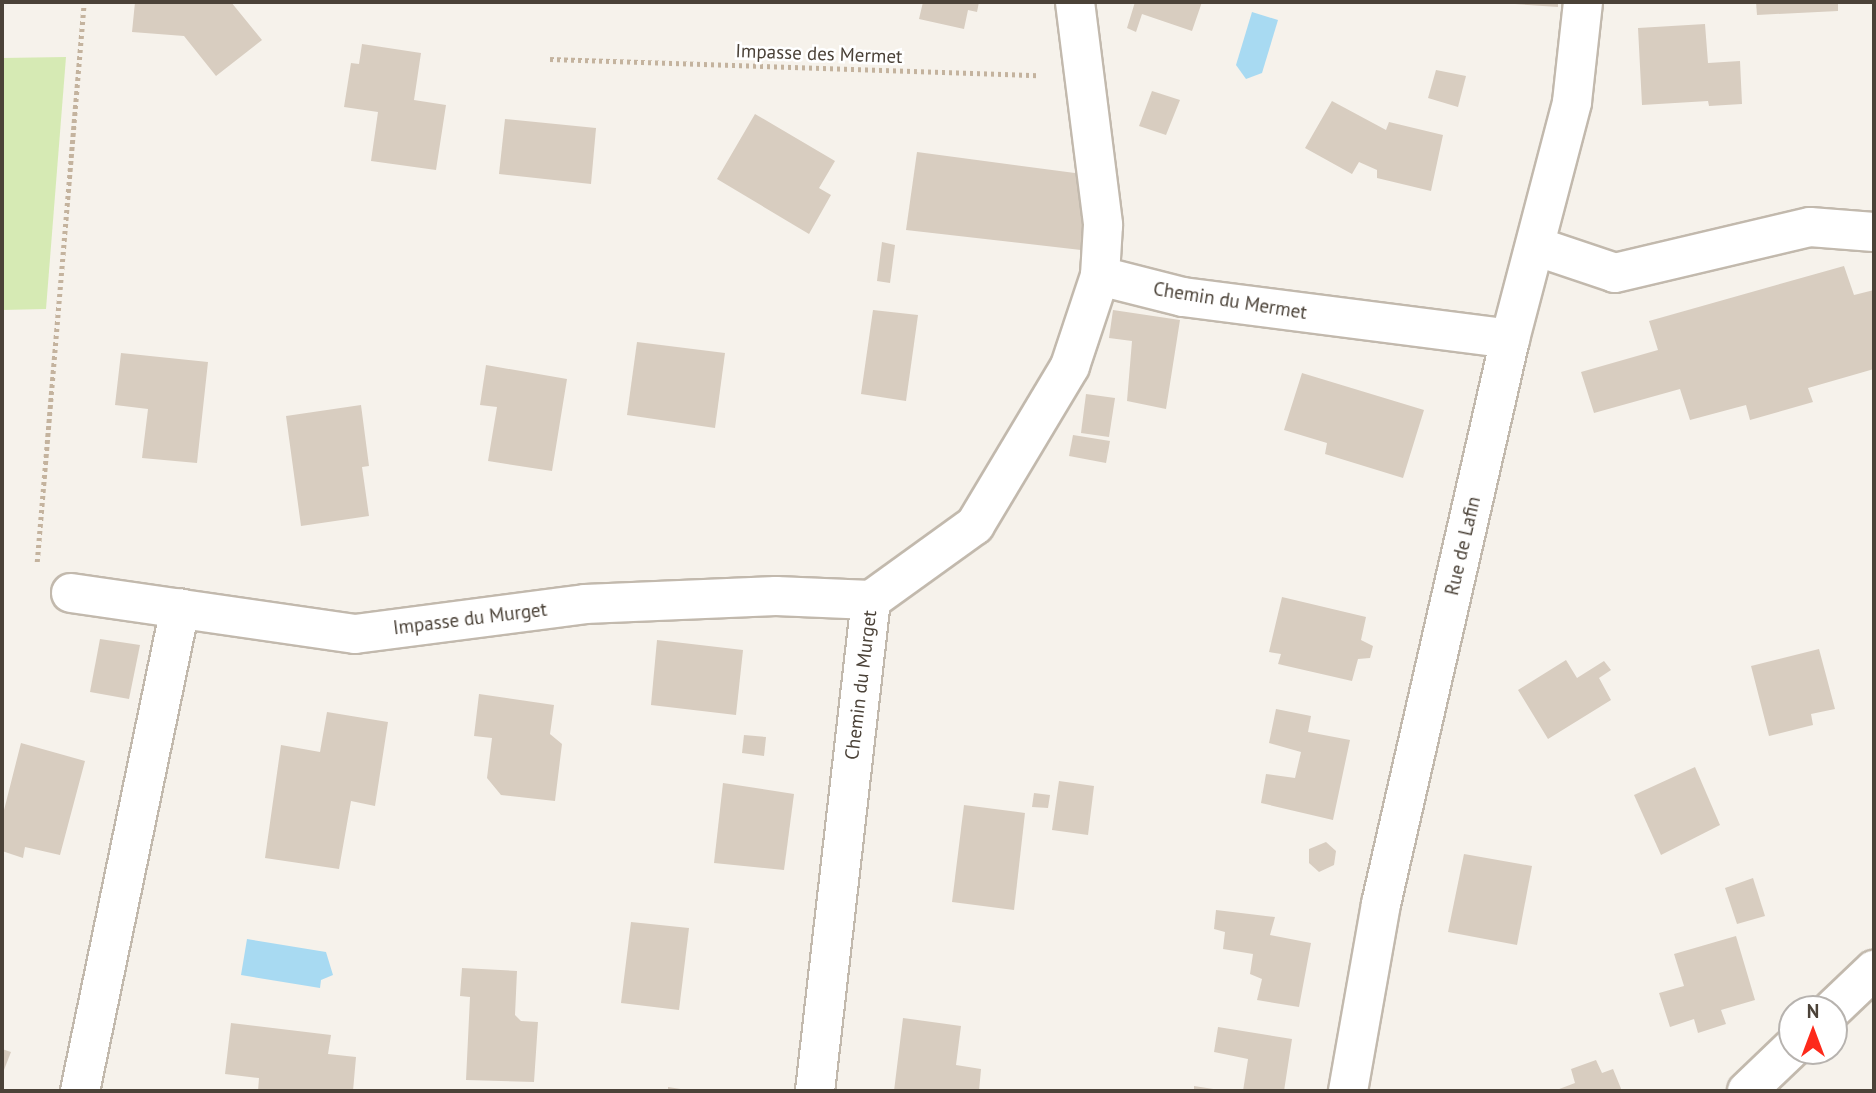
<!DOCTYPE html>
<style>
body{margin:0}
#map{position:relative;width:1876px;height:1093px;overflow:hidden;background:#f6f2eb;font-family:"PT Sans",sans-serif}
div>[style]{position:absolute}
.green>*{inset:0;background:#d6eab4}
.water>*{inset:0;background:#a8daf2}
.building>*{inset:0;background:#d8cdc0}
.path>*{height:4.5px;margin-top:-2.25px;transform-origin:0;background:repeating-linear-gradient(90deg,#c4b39e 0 3.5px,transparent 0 7px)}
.roads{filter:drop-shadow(2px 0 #c2b9ad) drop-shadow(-2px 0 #c2b9ad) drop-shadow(0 2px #c2b9ad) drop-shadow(0 -2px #c2b9ad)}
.minor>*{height:38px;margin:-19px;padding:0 19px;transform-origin:19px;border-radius:19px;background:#fff}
span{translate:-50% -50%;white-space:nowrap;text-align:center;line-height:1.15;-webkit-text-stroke:5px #fff;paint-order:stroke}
.street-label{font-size:19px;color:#4b4238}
.frame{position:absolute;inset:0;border:4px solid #4b4238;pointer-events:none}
.north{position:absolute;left:1778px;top:995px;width:70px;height:70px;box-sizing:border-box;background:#fff;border:2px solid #b7b3af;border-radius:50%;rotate:0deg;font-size:19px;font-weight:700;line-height:28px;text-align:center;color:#4b4238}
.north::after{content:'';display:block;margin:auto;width:24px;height:32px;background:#fd2a1b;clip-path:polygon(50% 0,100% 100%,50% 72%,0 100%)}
</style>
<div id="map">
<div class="green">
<i style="clip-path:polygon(66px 57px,46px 309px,2px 310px,2px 58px)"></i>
</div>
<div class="water">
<i style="clip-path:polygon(1252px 12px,1278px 20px,1262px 73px,1246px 79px,1236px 65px)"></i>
<i style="clip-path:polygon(247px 939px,326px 952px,333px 975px,321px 980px,320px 988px,241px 975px)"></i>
</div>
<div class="building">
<i style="clip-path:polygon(135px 2px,231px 2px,262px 40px,216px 76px,184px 36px,132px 32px)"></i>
<i style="clip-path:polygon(923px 2px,979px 2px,977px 12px,968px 10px,964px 29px,919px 19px)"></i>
<i style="clip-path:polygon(1135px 2px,1202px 2px,1192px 31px,1142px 14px,1136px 32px,1127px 28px)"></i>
<i style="clip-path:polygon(1515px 2px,1558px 2px,1558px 7px,1515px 4px)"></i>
<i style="clip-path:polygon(1756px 2px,1838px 2px,1838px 11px,1757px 15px)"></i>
<i style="clip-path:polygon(1705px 24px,1708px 63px,1740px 61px,1742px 104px,1709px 106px,1708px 101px,1642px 105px,1638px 28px)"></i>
<i style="clip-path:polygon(362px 44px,421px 53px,414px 100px,446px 105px,436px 170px,371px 161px,378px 112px,344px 107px,351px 63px,359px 64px)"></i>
<i style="clip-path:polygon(1436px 70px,1466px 76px,1458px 107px,1428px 98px)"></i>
<i style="clip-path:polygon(1152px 91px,1180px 100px,1166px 135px,1139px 126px)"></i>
<i style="clip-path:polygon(1332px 101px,1386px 130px,1389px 122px,1443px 135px,1431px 191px,1377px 178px,1377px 170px,1359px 162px,1352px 174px,1305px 148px)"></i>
<i style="clip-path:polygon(755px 114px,835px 161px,819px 188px,831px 195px,809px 234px,717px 179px)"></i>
<i style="clip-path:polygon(505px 119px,596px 128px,591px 184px,499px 174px)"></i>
<i style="clip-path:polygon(917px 152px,1090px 175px,1081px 250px,906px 230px)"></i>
<i style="clip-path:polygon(882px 242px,895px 245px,890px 283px,877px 281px)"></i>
<i style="clip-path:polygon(1844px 266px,1854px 295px,1874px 290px,1874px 369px,1808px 388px,1813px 402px,1750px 420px,1746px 405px,1690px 420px,1680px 389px,1594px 413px,1581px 372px,1658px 350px,1649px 321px)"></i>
<i style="clip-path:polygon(873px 310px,918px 315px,906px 401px,861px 394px)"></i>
<i style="clip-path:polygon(1113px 310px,1180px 320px,1166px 409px,1127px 401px,1132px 341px,1109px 338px)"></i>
<i style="clip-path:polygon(637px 342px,725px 353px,715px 428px,627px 415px)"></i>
<i style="clip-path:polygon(121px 353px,208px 362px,197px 463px,142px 458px,148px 409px,115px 405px)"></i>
<i style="clip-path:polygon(486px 365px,567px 379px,552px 471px,488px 461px,497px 407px,480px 405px)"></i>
<i style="clip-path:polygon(1302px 373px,1424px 410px,1403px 478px,1325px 454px,1327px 443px,1284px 430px)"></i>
<i style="clip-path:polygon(1086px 394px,1115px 398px,1109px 437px,1081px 433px)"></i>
<i style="clip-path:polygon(361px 405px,369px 466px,362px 467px,369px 516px,301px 526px,286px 416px)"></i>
<i style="clip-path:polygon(1073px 435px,1110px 441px,1106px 463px,1069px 456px)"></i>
<i style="clip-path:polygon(1282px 597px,1366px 617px,1361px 640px,1373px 646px,1370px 658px,1358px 659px,1352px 681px,1278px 664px,1281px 654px,1269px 652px)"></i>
<i style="clip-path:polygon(100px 639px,140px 645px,129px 699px,90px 692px)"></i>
<i style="clip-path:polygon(657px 640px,743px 650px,736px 715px,651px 705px)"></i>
<i style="clip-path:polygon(1819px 649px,1835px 709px,1811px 714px,1813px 725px,1769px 736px,1751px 666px)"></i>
<i style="clip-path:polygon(1566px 660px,1577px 678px,1604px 661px,1611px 670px,1599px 678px,1611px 700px,1548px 739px,1518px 690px)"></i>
<i style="clip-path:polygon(479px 694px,554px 705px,550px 734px,562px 744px,555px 801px,501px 795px,487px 778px,492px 738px,474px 736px)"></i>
<i style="clip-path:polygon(1276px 709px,1311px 716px,1308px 732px,1350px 740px,1333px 820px,1261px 803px,1266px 774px,1295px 778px,1301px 752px,1269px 743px)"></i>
<i style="clip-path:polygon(327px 712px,388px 722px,375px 806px,351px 801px,339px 869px,265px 858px,281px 745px,320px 752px)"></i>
<i style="clip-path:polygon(744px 735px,766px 737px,764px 756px,742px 753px)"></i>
<i style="clip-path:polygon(21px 743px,85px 761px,60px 855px,25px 847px,23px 858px,2px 851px,2px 818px)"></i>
<i style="clip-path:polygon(1695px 767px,1720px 825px,1661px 855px,1634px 795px)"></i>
<i style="clip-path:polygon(1059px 781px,1094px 786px,1088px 835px,1052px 830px)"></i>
<i style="clip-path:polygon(723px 783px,794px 794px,784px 870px,714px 863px)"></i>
<i style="clip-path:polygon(1034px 793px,1050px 795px,1048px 808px,1032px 807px)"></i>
<i style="clip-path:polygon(964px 805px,1025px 813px,1014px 910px,952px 902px)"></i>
<i style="clip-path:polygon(1326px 842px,1336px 851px,1334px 865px,1319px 872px,1309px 863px,1309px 849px)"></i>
<i style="clip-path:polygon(1464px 854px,1532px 866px,1517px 945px,1448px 932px)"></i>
<i style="clip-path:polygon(1753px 878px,1765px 916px,1737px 924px,1725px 888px)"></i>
<i style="clip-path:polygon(1216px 910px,1275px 917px,1270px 935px,1311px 943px,1299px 1007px,1257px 1000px,1262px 979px,1250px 974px,1253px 954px,1223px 949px,1225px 932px,1214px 929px)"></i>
<i style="clip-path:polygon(631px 922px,689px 928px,679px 1010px,621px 1003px)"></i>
<i style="clip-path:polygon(1736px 936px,1755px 1000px,1721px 1010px,1726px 1024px,1698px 1033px,1694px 1019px,1670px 1027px,1659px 993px,1684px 986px,1674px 954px)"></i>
<i style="clip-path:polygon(462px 968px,517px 971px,515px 1015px,521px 1021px,538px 1022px,534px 1082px,466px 1080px,470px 997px,460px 996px)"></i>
<i style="clip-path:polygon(903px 1018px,961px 1026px,956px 1065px,981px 1069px,979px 1091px,894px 1091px)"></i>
<i style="clip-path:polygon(231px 1023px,331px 1035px,328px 1054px,356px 1057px,353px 1091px,258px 1091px,259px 1078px,225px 1074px)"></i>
<i style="clip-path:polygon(1218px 1027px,1292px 1039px,1284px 1091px,1243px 1091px,1248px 1059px,1214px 1052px)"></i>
<i style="clip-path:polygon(2px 1049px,11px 1052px,2px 1075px)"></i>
<i style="clip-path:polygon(1596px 1060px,1602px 1073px,1613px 1069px,1622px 1091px,1554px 1091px,1575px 1083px,1571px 1069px)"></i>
<i style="clip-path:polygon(1194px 1086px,1220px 1090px,1220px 1091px,1194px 1091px)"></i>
<i style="clip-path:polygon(668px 1087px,687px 1090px,687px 1091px,668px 1091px)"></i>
</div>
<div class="path">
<i style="left:550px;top:59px;width:488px;rotate:1.9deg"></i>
<i style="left:37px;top:562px;width:562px;rotate:-85.2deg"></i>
</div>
<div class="roads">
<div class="minor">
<i style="left:1075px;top:2px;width:225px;rotate:82.8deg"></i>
<i style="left:1103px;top:225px;width:51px;rotate:93.4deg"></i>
<i style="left:1100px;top:276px;width:86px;rotate:14.2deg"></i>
<i style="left:1183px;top:297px;width:330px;rotate:7.3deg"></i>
<i style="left:1535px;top:246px;width:84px;rotate:18.6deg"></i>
<i style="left:1615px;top:273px;width:200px;rotate:-13.3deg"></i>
<i style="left:1810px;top:227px;width:64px;rotate:4.5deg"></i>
<i style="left:71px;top:593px;width:287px;rotate:8.2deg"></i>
<i style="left:355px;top:634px;width:232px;rotate:-7.4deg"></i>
<i style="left:585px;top:604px;width:191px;rotate:-2.4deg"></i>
<i style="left:776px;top:596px;width:95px;rotate:2.4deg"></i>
<i style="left:1833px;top:1009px;width:57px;rotate:-43.6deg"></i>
<i style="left:80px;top:1091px;width:493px;rotate:-78.3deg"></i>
<i style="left:815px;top:1091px;width:494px;rotate:-83.5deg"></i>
<i style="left:871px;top:600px;width:128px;rotate:-35.8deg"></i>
<i style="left:975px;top:525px;width:185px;rotate:-59.1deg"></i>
<i style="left:1070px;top:366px;width:95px;rotate:-71.6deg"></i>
<i style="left:1348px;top:1091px;width:190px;rotate:-80deg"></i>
<i style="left:1381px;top:904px;width:580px;rotate:-77.14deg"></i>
<i style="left:1510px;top:339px;width:245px;rotate:-75.3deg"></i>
<i style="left:1572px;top:102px;width:101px;rotate:-83.7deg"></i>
<i style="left:1747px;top:1091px;width:62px;rotate:-43.7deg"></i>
</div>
</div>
<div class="street-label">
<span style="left:819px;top:54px;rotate:2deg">Impasse des Mermet</span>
<span style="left:1230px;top:301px;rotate:9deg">Chemin du Mermet</span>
<span style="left:1463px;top:546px;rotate:-77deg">Rue de Lafin</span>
<span style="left:470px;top:619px;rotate:-7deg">Impasse du Murget</span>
<span style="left:861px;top:685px;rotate:-83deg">Chemin du Murget</span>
</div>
<div class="frame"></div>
<div class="north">N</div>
</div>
